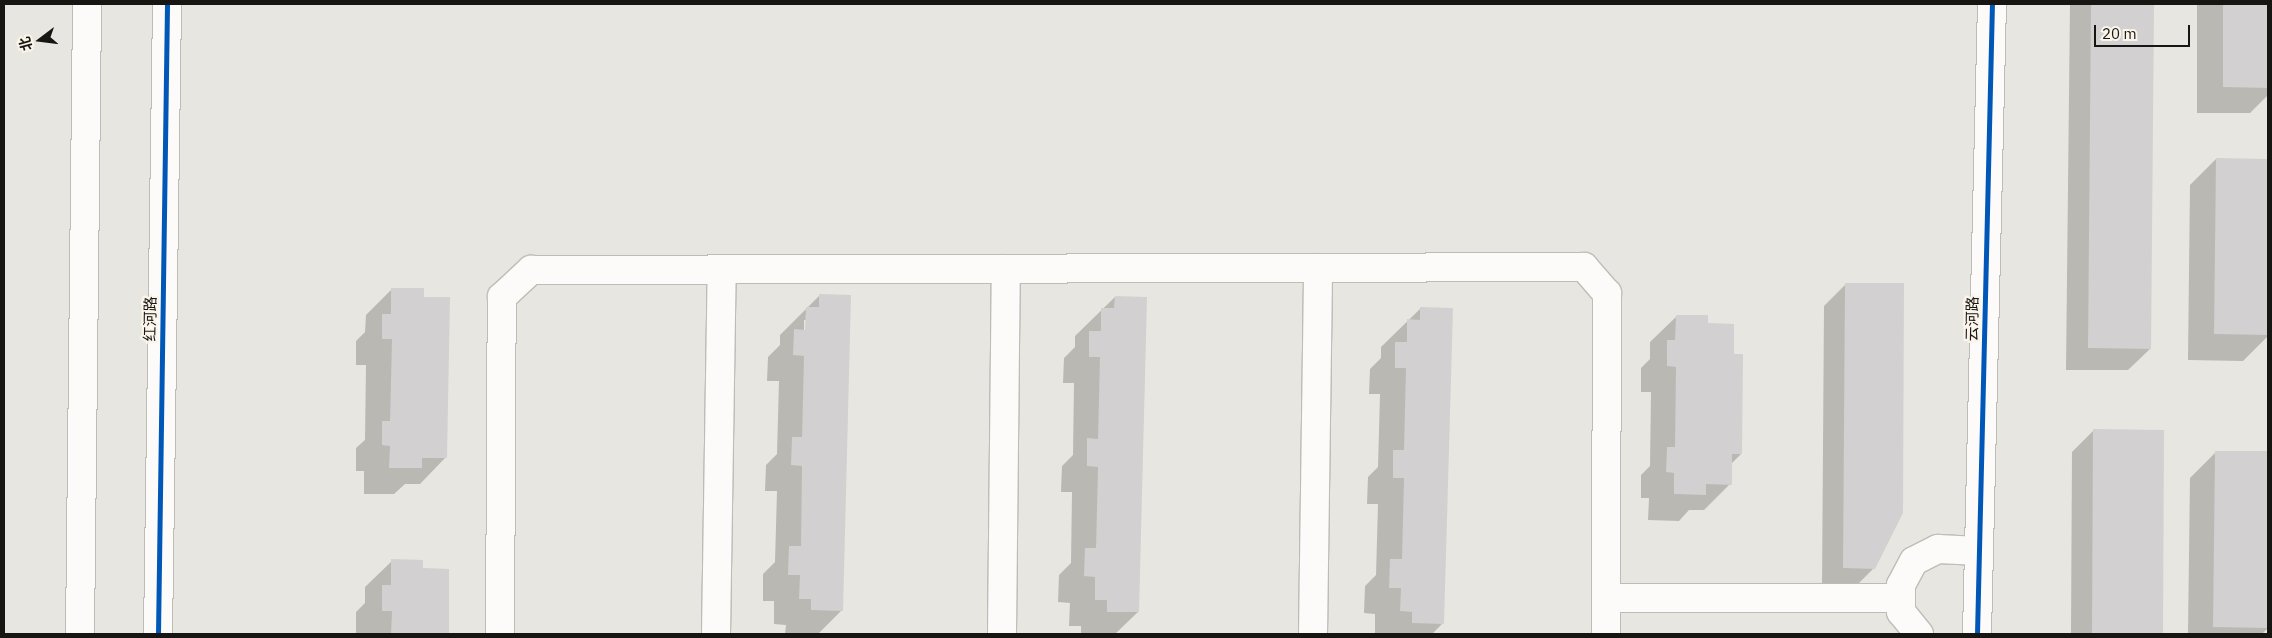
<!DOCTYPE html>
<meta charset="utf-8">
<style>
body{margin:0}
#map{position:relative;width:2272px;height:638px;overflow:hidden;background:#e8e6e0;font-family:"IBM Plex Sans","Noto Sans SC",sans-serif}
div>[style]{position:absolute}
.shadow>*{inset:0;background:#0003}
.building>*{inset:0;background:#d2d0d0}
.roads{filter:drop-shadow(1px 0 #bebcb7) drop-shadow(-1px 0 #bebcb7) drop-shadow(0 1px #bebcb7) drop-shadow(0 -1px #bebcb7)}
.minor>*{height:28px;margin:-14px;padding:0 14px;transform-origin:14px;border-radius:14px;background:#fcfbfa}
.cycleway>*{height:5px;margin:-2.5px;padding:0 2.5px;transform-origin:2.5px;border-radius:2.5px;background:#0057b8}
span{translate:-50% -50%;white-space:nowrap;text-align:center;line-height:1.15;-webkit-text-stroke:4.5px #faf4ea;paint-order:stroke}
.street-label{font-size:15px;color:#181613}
.frame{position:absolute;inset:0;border:5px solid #181613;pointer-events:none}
.north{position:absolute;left:15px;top:15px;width:50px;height:50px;-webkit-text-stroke:4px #faf4ea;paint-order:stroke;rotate:255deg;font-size:14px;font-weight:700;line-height:20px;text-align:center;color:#181613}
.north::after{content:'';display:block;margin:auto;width:18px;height:22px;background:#181613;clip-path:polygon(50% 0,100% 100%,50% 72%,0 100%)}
.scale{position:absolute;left:2094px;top:25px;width:96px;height:22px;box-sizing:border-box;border:2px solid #181613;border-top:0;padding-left:6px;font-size:15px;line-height:18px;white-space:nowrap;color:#181613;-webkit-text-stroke:4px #faf4ea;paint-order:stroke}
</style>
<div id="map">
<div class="shadow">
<i style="clip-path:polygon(2070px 4px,2153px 4px,2150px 349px,2128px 370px,2066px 370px)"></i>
<i style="clip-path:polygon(2197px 4px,2268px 4px,2268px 95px,2250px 113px,2197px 113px)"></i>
<i style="clip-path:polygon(2216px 159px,2268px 160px,2268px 336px,2243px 361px,2188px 360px,2190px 185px)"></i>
<i style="clip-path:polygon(1846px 284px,1874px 568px,1852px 590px,1822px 589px,1824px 306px)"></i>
<i style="clip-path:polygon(392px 289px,446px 457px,420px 484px,405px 484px,394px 494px,364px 494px,364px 471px,356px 471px,356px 448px,365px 440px,366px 365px,356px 365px,356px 341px,365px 332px,366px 315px)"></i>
<i style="clip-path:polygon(evenodd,820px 295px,842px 610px,818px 634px,785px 634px,786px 625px,774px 624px,774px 601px,763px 601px,763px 574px,775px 562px,777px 491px,765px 491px,766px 465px,777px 454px,779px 381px,767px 381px,768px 357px,780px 345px,780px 335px,820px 295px,804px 320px,807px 320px,806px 336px,804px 336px,804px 320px)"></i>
<i style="clip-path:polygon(1115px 297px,1138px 612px,1115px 634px,1081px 634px,1081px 626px,1069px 626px,1070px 603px,1058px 602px,1059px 575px,1071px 563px,1072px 492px,1061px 492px,1062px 466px,1073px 455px,1074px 383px,1063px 383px,1064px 358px,1075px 347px,1075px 336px)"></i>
<i style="clip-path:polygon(1421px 308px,1443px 623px,1432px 634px,1375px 634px,1375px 614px,1364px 613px,1365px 586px,1376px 575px,1378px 504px,1367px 504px,1368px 477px,1378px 467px,1380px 394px,1369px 394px,1370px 369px,1381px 358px,1381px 347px)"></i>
<i style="clip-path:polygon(1677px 316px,1707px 325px,1733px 355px,1741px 454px,1731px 464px,1730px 484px,1704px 510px,1689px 510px,1679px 521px,1648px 520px,1649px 498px,1641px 498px,1641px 475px,1650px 466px,1651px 392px,1641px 392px,1641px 368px,1650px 359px,1650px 342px)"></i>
<i style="clip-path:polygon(2093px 431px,2163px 431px,2162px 634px,2071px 634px,2072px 452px)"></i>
<i style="clip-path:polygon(2216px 452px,2268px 453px,2268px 628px,2262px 634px,2188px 634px,2190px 478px)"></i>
<i style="clip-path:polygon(392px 561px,422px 569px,448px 570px,447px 634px,356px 634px,356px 612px,365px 603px,365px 587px)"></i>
</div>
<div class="building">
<i style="clip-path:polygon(2091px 4px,2154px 4px,2151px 349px,2088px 348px)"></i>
<i style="clip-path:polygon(2223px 4px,2268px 4px,2268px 88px,2223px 87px)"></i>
<i style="clip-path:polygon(2216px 158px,2268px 159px,2268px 335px,2214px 334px)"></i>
<i style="clip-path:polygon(1845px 283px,1904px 283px,1903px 513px,1875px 569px,1843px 568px)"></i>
<i style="clip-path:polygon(391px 288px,424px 288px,424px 297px,450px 297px,447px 458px,422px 458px,422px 468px,389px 468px,390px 446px,382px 445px,382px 421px,390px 421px,392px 339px,382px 339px,382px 314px,391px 314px)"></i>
<i style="clip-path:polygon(819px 294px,851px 295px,843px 611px,811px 610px,811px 599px,799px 599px,800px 575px,788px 575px,789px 546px,801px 546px,802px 466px,791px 465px,792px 437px,802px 437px,804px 356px,793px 355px,794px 329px,805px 330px,806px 307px,819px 307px)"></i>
<i style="clip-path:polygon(1115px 296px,1147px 297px,1139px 612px,1107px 612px,1107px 600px,1095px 600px,1095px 577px,1084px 576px,1085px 548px,1096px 548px,1098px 467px,1087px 466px,1087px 438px,1098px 439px,1100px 357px,1089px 357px,1089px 331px,1101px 331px,1101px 308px,1114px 308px)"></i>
<i style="clip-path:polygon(1420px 307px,1453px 308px,1444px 624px,1412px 623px,1412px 612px,1400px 611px,1401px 588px,1389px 588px,1390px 559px,1402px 559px,1404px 478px,1393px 478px,1393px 450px,1404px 450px,1406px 368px,1395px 368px,1395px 342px,1407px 342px,1407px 319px,1420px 320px)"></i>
<i style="clip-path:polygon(1676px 315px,1708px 315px,1708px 323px,1734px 324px,1734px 354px,1743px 354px,1742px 454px,1732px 454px,1732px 485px,1706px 484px,1706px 495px,1674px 494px,1674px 473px,1666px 472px,1667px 447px,1675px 447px,1676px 367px,1667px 366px,1667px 340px,1675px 340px)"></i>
<i style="clip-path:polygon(2093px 429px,2164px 430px,2163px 634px,2092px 634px)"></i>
<i style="clip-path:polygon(2215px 451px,2268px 451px,2268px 628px,2213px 627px)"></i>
<i style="clip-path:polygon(391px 559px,423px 560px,423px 568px,449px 569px,449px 634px,391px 634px,392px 611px,382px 611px,382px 585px,391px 585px)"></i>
</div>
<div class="roads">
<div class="minor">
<i style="left:1607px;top:598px;width:294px"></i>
<i style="left:80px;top:634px;width:630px;rotate:-89.36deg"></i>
<i style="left:158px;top:634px;width:630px;rotate:-89.18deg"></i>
<i style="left:500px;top:634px;width:337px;rotate:-89.7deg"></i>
<i style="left:502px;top:297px;width:40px;rotate:-43deg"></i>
<i style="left:531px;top:270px;width:1053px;rotate:-0.16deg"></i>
<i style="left:1584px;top:267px;width:35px;rotate:49deg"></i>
<i style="left:1607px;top:293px;width:341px;rotate:90.2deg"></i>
<i style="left:716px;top:634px;width:364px;rotate:-89.1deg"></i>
<i style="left:1002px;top:634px;width:365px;rotate:-89.4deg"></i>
<i style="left:1313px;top:634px;width:366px;rotate:-89.2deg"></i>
<i style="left:1919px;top:634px;width:28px;rotate:-129deg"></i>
<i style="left:1901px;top:612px;width:27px;rotate:-90deg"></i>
<i style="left:1901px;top:585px;width:27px;rotate:-62deg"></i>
<i style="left:1914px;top:561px;width:27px;rotate:-27deg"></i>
<i style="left:1938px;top:549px;width:41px;rotate:2.8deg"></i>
<i style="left:1977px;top:634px;width:630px;rotate:-88.64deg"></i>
</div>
</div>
<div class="cycleway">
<i style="left:158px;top:634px;width:630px;rotate:-89.18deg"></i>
<i style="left:1977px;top:634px;width:630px;rotate:-88.64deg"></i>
</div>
<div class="street-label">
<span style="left:150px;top:319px;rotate:-89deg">红河路</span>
<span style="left:1972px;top:319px;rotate:-89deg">云河路</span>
</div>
<div class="frame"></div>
<div class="north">北</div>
<div class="scale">20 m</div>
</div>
